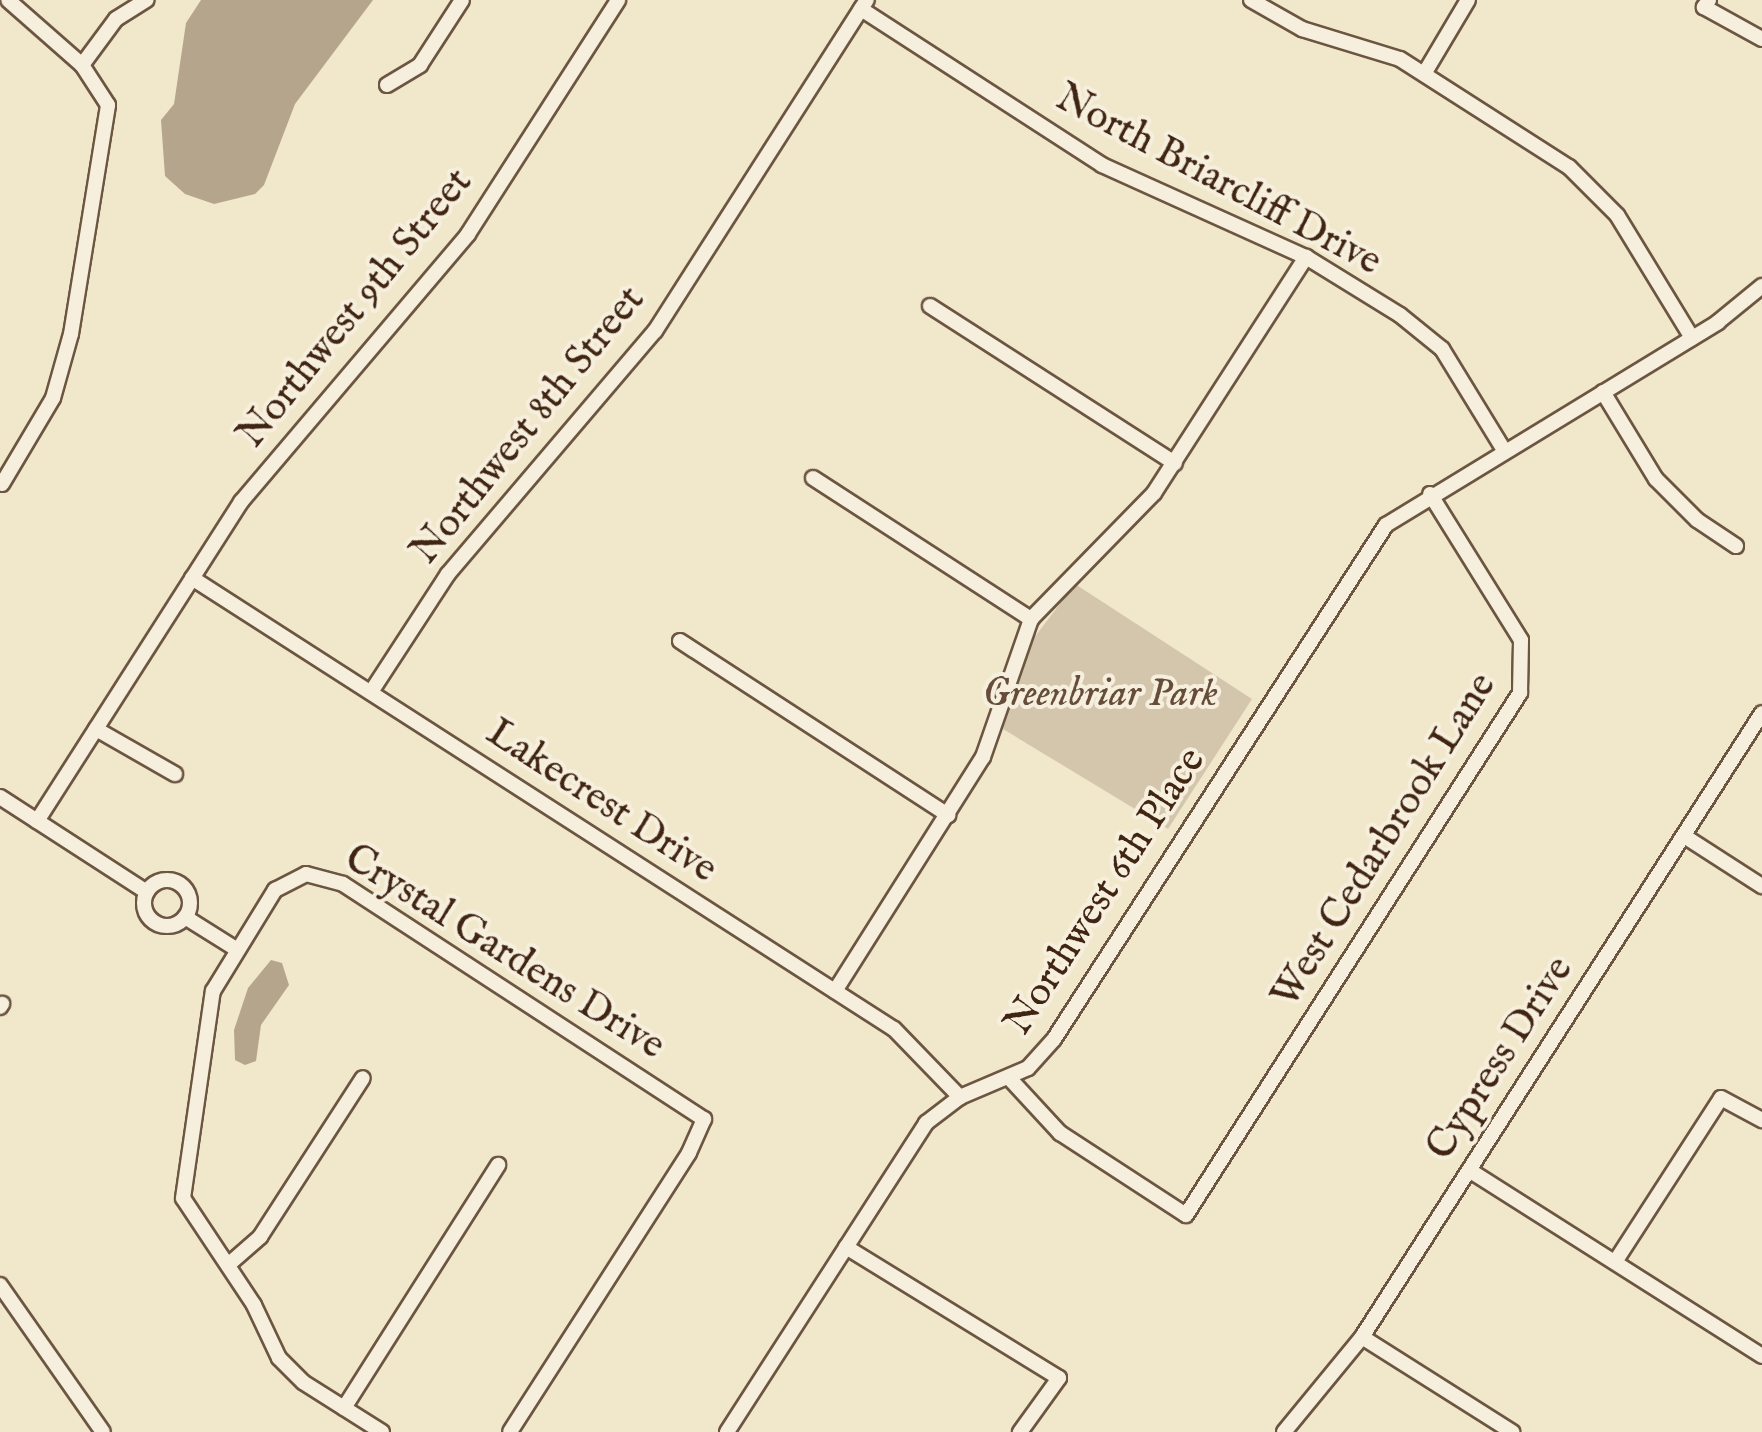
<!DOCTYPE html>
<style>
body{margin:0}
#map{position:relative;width:1762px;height:1432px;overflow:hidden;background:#f1e7cb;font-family:"IM FELL English",serif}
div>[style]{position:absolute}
.green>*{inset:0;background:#d3c6ac}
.water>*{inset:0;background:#b5a58c}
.roads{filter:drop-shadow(2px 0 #6c5641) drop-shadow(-2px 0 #6c5641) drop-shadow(0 2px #6c5641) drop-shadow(0 -2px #6c5641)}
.minor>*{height:14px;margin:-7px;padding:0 7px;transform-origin:7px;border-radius:7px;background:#f6efdd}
.minor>.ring{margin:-7px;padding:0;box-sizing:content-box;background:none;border:14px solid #f6efdd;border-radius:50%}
span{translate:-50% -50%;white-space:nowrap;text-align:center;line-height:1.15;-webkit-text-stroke:8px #f6efdd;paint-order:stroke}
.street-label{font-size:40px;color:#402513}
.park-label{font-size:40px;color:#654d39;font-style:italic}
</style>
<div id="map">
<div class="green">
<i style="clip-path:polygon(1075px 584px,1252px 699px,1168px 829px,1003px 729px,1027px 647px)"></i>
</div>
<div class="water">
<i style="clip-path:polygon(201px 0,373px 0,295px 104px,264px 185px,255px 194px,214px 204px,185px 194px,165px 176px,161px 120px,174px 104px,186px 23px)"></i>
<i style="clip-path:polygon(271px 960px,282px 963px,289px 985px,261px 1025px,256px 1061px,245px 1065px,235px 1060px,234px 1030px,248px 988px)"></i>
</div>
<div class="roads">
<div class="minor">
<i style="left:1251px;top:0;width:59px;rotate:29.6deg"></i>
<i style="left:1302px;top:29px;width:102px;rotate:17deg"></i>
<i style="left:1400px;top:59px;width:201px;rotate:32.6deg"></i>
<i style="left:1569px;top:167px;width:68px;rotate:45deg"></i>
<i style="left:1617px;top:215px;width:144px;rotate:58.6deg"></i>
<i style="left:1709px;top:0;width:9px;rotate:126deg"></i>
<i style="left:1704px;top:7px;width:66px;rotate:28.9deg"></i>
<i style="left:861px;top:9px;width:287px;rotate:32.9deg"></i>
<i style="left:1102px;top:165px;width:224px;rotate:24.3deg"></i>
<i style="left:1306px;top:257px;width:110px;rotate:31.7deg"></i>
<i style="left:1400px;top:315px;width:54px;rotate:39deg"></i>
<i style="left:1442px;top:349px;width:119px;rotate:58.5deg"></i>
<i style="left:82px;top:65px;width:57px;rotate:-53.5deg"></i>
<i style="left:116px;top:19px;width:36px;rotate:-32deg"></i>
<i style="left:1424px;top:74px;width:86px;rotate:-59.3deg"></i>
<i style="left:387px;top:85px;width:39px;rotate:-31deg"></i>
<i style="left:420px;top:65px;width:77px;rotate:-57.1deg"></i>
<i style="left:930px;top:306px;width:291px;rotate:32.7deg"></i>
<i style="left:1603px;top:392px;width:102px;rotate:58.7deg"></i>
<i style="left:1656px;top:479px;width:58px;rotate:45deg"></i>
<i style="left:1697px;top:520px;width:47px;rotate:33.7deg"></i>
<i style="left:813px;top:478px;width:260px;rotate:32.9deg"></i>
<i style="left:2px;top:484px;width:100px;rotate:-59.3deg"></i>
<i style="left:53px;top:398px;width:66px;rotate:-74.3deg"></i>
<i style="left:71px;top:334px;width:232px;rotate:-80.8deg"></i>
<i style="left:108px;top:105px;width:48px;rotate:-123deg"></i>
<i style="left:82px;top:65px;width:98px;rotate:-138.7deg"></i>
<i style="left:192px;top:578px;width:834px;rotate:32.72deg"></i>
<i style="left:894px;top:1029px;width:95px;rotate:45.9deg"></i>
<i style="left:680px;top:641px;width:320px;rotate:33deg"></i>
<i style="left:371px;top:692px;width:141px;rotate:-56.9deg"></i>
<i style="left:448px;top:574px;width:319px;rotate:-49.6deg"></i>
<i style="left:655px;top:331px;width:393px;rotate:-57.4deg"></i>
<i style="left:96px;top:729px;width:91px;rotate:29.7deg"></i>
<i style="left:0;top:797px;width:175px;rotate:32.9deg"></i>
<i style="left:37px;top:821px;width:379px;rotate:-57.4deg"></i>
<i style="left:241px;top:502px;width:351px;rotate:-49.7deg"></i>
<i style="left:468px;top:234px;width:278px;rotate:-57.3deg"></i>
<i style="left:1684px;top:836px;width:93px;rotate:32.7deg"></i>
<i class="ring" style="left:144px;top:880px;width:32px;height:32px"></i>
<i style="left:185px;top:917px;width:60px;rotate:32.1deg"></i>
<i style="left:835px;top:991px;width:277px;rotate:-57.7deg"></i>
<i style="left:983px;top:757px;width:146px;rotate:-70.8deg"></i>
<i style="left:1031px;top:619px;width:176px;rotate:-45.7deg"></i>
<i style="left:1154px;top:493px;width:281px;rotate:-57.2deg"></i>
<i style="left:0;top:1007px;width:4px;rotate:-56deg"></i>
<i style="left:1010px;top:1079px;width:74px;rotate:47.2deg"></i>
<i style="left:1060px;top:1133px;width:150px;rotate:33.1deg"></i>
<i style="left:1186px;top:1215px;width:620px;rotate:-57.39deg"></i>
<i style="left:1520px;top:693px;width:53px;rotate:-88.9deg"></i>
<i style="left:1521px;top:640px;width:172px;rotate:-121.9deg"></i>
<i style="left:1469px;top:1170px;width:347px;rotate:32.4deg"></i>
<i style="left:846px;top:1247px;width:250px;rotate:31.6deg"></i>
<i style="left:1059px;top:1378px;width:67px;rotate:125.8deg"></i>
<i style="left:1615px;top:1262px;width:195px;rotate:-57.1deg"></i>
<i style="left:1721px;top:1098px;width:47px;rotate:28.2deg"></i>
<i style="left:228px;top:1265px;width:43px;rotate:-41.2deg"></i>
<i style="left:260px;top:1237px;width:189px;rotate:-57.1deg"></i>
<i style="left:0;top:1285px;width:179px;rotate:55deg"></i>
<i style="left:1362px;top:1337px;width:178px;rotate:32.3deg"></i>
<i style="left:344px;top:1408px;width:288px;rotate:-57.6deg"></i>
<i style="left:382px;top:1432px;width:93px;rotate:-147.7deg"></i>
<i style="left:303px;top:1382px;width:34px;rotate:-135deg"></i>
<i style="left:279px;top:1358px;width:59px;rotate:-115.3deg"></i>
<i style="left:254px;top:1305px;width:128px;rotate:-123.6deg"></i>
<i style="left:183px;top:1198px;width:209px;rotate:-81.8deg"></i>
<i style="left:213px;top:991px;width:119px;rotate:-58.5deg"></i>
<i style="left:275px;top:890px;width:35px;rotate:-27deg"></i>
<i style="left:306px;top:874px;width:38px;rotate:15deg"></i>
<i style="left:343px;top:884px;width:431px;rotate:33.1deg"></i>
<i style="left:704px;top:1119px;width:37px;rotate:114deg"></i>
<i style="left:689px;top:1153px;width:331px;rotate:122.7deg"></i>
<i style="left:727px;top:1432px;width:368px;rotate:-57.2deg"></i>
<i style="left:926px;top:1123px;width:43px;rotate:-37.4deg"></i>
<i style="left:960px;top:1097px;width:74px;rotate:-23.1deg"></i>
<i style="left:1028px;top:1068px;width:39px;rotate:-48deg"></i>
<i style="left:1054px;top:1039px;width:612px;rotate:-57.14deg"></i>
<i style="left:1386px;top:525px;width:389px;rotate:-31.4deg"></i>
<i style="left:1718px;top:322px;width:57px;rotate:-39.3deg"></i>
<i style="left:1284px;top:1432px;width:123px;rotate:-50.6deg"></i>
<i style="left:1362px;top:1337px;width:741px;rotate:-57.34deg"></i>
</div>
</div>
<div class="street-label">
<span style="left:1218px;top:181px;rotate:28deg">North Briarcliff Drive</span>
<span style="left:356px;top:309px;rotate:-51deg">Northwest 9th Street</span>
<span style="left:529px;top:426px;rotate:-51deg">Northwest 8th Street</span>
<span style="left:601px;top:802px;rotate:33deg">Lakecrest Drive</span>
<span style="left:1385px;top:841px;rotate:-58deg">West Cedarbrook Lane</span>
<span style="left:1106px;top:892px;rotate:-57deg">Northwest 6th Place</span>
<span style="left:504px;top:953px;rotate:32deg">Crystal Gardens Drive</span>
<span style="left:1501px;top:1059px;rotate:-57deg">Cypress Drive</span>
</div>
<div class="park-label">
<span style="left:1100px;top:695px">Greenbriar Park</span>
</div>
</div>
